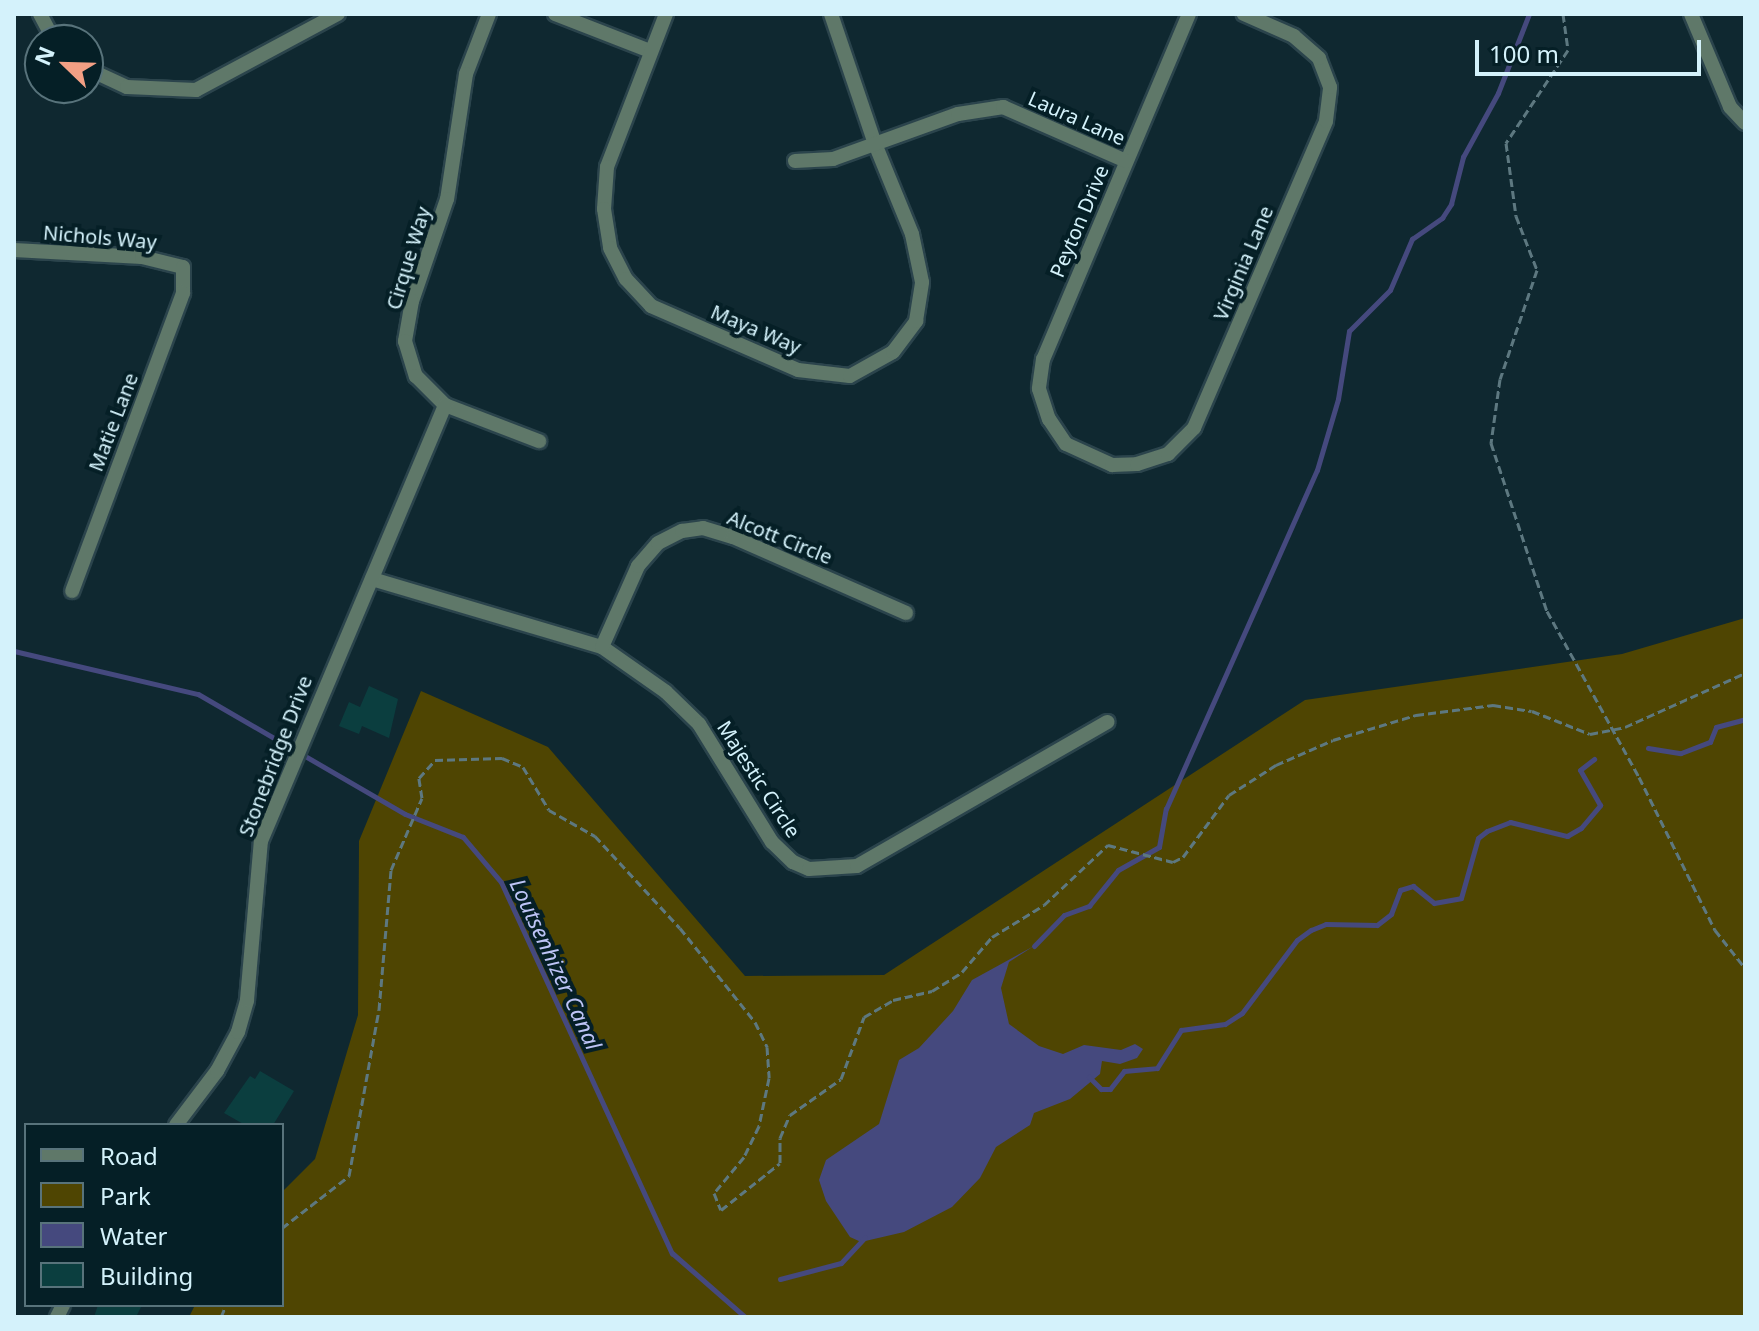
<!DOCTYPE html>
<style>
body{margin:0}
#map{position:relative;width:1759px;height:1331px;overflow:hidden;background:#0f2830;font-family:"Noto Sans",sans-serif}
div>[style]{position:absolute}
.green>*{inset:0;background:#4f4502}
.water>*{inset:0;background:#45497e}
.stream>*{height:5px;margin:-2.5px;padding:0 2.5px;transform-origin:2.5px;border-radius:2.5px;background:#45497e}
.building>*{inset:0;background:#0b3e3f}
.path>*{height:3px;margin-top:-1.5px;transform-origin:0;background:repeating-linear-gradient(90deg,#5d7880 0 8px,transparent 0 12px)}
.roads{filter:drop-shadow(2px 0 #2b444c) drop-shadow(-2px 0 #2b444c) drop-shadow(0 2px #2b444c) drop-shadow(0 -2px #2b444c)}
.street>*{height:14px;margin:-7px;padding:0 7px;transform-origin:7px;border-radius:7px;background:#5f7869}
span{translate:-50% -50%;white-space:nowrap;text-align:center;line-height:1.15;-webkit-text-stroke:8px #051f26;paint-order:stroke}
.street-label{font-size:20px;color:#d4f2fb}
.water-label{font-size:22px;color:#bdc4f6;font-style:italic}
.frame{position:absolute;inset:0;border:16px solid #d4f2fb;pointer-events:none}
.legend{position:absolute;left:24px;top:1123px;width:260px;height:184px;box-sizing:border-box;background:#051f26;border:2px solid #58737b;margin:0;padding:10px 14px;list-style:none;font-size:24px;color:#d4f2fb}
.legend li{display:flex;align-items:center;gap:16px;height:40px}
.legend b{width:40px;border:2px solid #58737b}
.north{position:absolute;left:24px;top:24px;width:80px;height:80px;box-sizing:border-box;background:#051f26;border:2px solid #58737b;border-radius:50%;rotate:293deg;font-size:22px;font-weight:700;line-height:32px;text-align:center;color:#d4f2fb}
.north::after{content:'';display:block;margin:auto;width:28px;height:36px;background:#f39f84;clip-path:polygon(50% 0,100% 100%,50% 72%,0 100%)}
.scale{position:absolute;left:1475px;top:40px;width:226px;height:36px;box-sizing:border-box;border:4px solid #d4f2fb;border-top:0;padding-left:10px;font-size:24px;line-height:28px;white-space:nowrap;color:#d4f2fb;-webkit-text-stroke:6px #051f26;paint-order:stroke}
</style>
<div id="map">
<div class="green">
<i style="clip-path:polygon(1745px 618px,1745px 1317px,189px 1317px,195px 1305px,282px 1305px,282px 1192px,315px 1159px,358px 1015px,359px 841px,421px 691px,548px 747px,745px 976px,884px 975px,1305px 700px,1622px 654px)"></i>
</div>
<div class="water">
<i style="clip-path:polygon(1034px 946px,1009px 962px,1001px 988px,1009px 1024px,1039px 1046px,1063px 1054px,1084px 1045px,1121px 1050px,1135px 1044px,1143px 1049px,1137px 1058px,1120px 1064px,1102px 1061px,1100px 1074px,1070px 1099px,1034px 1113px,1030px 1125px,996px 1147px,980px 1178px,952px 1207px,904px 1232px,861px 1242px,850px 1237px,826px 1201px,819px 1180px,826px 1160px,879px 1124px,899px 1060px,919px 1048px,953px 1011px,972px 980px)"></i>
</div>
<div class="stream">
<i style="left:14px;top:651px;width:189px;rotate:13.2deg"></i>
<i style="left:198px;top:694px;width:239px;rotate:30.1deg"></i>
<i style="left:405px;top:814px;width:62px;rotate:21.6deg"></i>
<i style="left:463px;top:837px;width:59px;rotate:49.8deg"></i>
<i style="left:501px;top:882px;width:409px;rotate:65.3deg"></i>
<i style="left:672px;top:1253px;width:97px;rotate:41.2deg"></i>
<i style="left:1648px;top:748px;width:33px;rotate:9deg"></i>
<i style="left:1681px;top:753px;width:31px;rotate:-21deg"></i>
<i style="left:1710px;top:742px;width:16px;rotate:-68deg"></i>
<i style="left:1716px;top:727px;width:30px;rotate:-15deg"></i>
<i style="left:1034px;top:946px;width:43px;rotate:-45.9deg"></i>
<i style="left:1064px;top:915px;width:27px;rotate:-20deg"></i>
<i style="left:1089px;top:906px;width:46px;rotate:-51.1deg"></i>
<i style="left:1118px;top:870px;width:47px;rotate:-29.3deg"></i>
<i style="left:1159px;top:847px;width:39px;rotate:-80deg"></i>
<i style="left:1166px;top:809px;width:371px;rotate:-66deg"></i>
<i style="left:1317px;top:470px;width:74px;rotate:-73.5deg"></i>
<i style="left:1338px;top:399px;width:69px;rotate:-80.8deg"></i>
<i style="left:1349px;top:331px;width:58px;rotate:-45deg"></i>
<i style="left:1390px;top:290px;width:56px;rotate:-66.7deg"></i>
<i style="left:1412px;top:239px;width:37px;rotate:-35deg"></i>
<i style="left:1442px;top:218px;width:17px;rotate:-57deg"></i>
<i style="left:1451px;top:204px;width:49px;rotate:-75.7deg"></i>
<i style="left:1463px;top:157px;width:73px;rotate:-61.3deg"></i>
<i style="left:1498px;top:93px;width:85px;rotate:-68.6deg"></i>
<i style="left:1089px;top:1077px;width:17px;rotate:45deg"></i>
<i style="left:1101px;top:1089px;width:9px"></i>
<i style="left:1110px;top:1089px;width:23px;rotate:-52deg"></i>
<i style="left:1124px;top:1071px;width:33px;rotate:-5deg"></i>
<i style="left:1157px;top:1068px;width:45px;rotate:-57.7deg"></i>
<i style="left:1181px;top:1030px;width:44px;rotate:-7.8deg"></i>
<i style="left:1225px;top:1024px;width:20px;rotate:-33deg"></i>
<i style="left:1242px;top:1013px;width:91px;rotate:-53deg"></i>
<i style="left:1297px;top:940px;width:17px;rotate:-36deg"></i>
<i style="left:1311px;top:930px;width:16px;rotate:-22deg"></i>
<i style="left:1326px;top:924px;width:51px;rotate:1.1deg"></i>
<i style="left:1377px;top:925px;width:18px;rotate:-38deg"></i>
<i style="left:1391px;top:914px;width:26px;rotate:-69deg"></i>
<i style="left:1400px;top:890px;width:14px;rotate:-17deg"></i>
<i style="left:1413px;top:886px;width:27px;rotate:39deg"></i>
<i style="left:1434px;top:903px;width:27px;rotate:-10deg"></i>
<i style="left:1461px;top:898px;width:62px;rotate:-74.2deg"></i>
<i style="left:1478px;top:838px;width:11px;rotate:-38deg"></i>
<i style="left:1487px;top:831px;width:25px;rotate:-21deg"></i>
<i style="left:1510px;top:822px;width:59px;rotate:13.8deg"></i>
<i style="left:1567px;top:836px;width:16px;rotate:-30deg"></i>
<i style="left:1581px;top:828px;width:30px;rotate:-50deg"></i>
<i style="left:1600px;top:805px;width:40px;rotate:-119.7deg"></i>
<i style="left:1580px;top:770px;width:18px;rotate:-38deg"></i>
<i style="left:780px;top:1279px;width:63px;rotate:-14.7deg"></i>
<i style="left:841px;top:1263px;width:35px;rotate:-47deg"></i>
</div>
<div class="building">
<i style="clip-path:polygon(369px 686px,398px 699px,389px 738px,362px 726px,359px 734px,339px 726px,349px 702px,360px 707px)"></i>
<i style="clip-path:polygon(260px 1071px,294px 1091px,273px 1125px,245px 1125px,224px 1113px,250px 1076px,255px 1079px)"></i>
<i style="clip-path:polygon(98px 1305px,142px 1305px,136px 1317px,94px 1317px)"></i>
</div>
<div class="path">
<i style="left:1563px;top:14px;width:36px;rotate:82deg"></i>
<i style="left:1568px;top:50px;width:112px;rotate:123.7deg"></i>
<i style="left:1506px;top:143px;width:74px;rotate:82.2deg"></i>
<i style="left:1516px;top:216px;width:58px;rotate:68.7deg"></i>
<i style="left:1537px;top:270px;width:115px;rotate:108.7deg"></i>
<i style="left:1500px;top:379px;width:65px;rotate:98deg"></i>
<i style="left:1491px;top:443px;width:177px;rotate:71.6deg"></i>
<i style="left:1547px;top:611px;width:190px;rotate:61deg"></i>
<i style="left:1639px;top:777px;width:171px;rotate:63.6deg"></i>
<i style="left:1715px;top:930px;width:48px;rotate:51.7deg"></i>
<i style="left:282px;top:1228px;width:85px;rotate:-37.8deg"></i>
<i style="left:349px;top:1176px;width:169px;rotate:-79.8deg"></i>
<i style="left:379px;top:1010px;width:141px;rotate:-85.1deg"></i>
<i style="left:391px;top:870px;width:78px;rotate:-66.7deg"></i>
<i style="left:422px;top:798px;width:20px;rotate:-99deg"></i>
<i style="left:419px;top:778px;width:24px;rotate:-48deg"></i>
<i style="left:435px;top:760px;width:67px;rotate:-1.7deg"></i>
<i style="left:502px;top:758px;width:23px;rotate:23deg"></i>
<i style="left:523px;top:767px;width:50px;rotate:58.8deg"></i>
<i style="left:549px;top:810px;width:53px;rotate:29.5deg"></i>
<i style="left:595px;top:836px;width:125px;rotate:47.3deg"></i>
<i style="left:680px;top:928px;width:120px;rotate:51.4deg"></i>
<i style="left:755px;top:1022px;width:28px;rotate:64deg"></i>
<i style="left:767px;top:1047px;width:31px;rotate:86deg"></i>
<i style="left:769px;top:1078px;width:49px;rotate:101.8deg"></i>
<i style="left:759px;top:1126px;width:34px;rotate:116deg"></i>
<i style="left:744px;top:1157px;width:47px;rotate:129.8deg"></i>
<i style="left:714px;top:1193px;width:18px;rotate:68deg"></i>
<i style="left:721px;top:1210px;width:75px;rotate:-38.5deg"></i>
<i style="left:780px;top:1163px;width:25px;rotate:-90deg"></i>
<i style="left:780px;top:1138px;width:25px;rotate:-67deg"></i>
<i style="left:790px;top:1115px;width:62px;rotate:-35.2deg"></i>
<i style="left:841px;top:1079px;width:66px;rotate:-69.6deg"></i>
<i style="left:864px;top:1017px;width:34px;rotate:-30deg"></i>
<i style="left:893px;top:1000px;width:40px;rotate:-13deg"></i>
<i style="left:932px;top:991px;width:36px;rotate:-32deg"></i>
<i style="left:962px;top:972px;width:46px;rotate:-49.4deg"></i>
<i style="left:992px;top:937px;width:61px;rotate:-31.6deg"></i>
<i style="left:1044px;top:905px;width:88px;rotate:-43.2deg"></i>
<i style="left:1108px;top:845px;width:67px;rotate:14.7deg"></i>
<i style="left:1173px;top:862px;width:11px;rotate:-27deg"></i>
<i style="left:1183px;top:857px;width:77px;rotate:-53.4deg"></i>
<i style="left:1229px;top:795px;width:56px;rotate:-32.6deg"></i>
<i style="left:1276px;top:765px;width:62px;rotate:-23.7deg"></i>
<i style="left:1333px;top:740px;width:87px;rotate:-16.8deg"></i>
<i style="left:1416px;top:715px;width:78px;rotate:-7.4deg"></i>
<i style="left:1493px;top:705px;width:39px;rotate:9deg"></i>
<i style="left:1532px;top:711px;width:62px;rotate:21.6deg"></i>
<i style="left:1590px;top:734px;width:36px;rotate:-11deg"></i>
<i style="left:1625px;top:727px;width:132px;rotate:-24.2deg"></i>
<i style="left:221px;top:1317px;width:13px;rotate:-67deg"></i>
</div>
<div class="roads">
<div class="street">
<i style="left:40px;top:14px;width:30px;rotate:62deg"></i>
<i style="left:489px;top:14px;width:64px;rotate:111deg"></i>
<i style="left:466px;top:74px;width:126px;rotate:98.6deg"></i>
<i style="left:447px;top:199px;width:108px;rotate:108.9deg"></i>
<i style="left:412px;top:301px;width:41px;rotate:99.9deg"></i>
<i style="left:405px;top:341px;width:37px;rotate:73deg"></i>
<i style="left:416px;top:376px;width:41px;rotate:45deg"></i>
<i style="left:445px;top:405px;width:101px;rotate:21deg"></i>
<i style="left:555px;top:14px;width:102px;rotate:21.3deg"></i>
<i style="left:666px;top:14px;width:164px;rotate:111.1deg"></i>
<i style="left:607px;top:167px;width:42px;rotate:94.1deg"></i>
<i style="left:604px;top:209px;width:39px;rotate:81deg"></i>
<i style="left:610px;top:248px;width:35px;rotate:63deg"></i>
<i style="left:626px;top:279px;width:37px;rotate:47deg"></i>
<i style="left:651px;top:306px;width:160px;rotate:23.5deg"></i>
<i style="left:798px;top:370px;width:52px;rotate:6.6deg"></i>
<i style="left:850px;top:376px;width:49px;rotate:-29.2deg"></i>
<i style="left:893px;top:352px;width:39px;rotate:-53deg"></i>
<i style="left:916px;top:321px;width:39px;rotate:-81deg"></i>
<i style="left:922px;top:282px;width:49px;rotate:-101.8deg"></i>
<i style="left:912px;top:234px;width:97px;rotate:-112.3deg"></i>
<i style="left:875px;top:144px;width:137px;rotate:-108.7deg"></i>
<i style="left:1189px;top:14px;width:375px;rotate:112.9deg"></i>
<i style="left:1043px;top:359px;width:30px;rotate:98deg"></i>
<i style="left:1039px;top:389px;width:32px;rotate:72deg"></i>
<i style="left:1049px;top:419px;width:30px;rotate:56deg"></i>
<i style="left:1066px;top:444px;width:51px;rotate:24.5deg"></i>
<i style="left:1112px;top:465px;width:25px;rotate:-2deg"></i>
<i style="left:1137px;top:464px;width:33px;rotate:-18deg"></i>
<i style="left:1168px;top:454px;width:37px;rotate:-45deg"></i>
<i style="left:1194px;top:428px;width:334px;rotate:-66.7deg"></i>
<i style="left:1326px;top:121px;width:34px;rotate:-83deg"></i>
<i style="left:1330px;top:87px;width:31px;rotate:-111deg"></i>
<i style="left:1319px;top:58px;width:33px;rotate:-139deg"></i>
<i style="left:1294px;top:36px;width:55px;rotate:-156.3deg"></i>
<i style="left:1691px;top:14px;width:101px;rotate:67.2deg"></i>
<i style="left:1730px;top:107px;width:22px;rotate:47deg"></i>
<i style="left:88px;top:69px;width:43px;rotate:24.8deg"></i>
<i style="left:127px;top:87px;width:69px;rotate:2.5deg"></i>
<i style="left:196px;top:90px;width:161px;rotate:-28.2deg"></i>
<i style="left:795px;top:161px;width:38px;rotate:-3deg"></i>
<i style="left:833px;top:159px;width:133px;rotate:-19.8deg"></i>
<i style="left:958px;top:114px;width:46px;rotate:-8.8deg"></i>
<i style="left:1003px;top:107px;width:134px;rotate:23.7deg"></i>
<i style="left:14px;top:250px;width:128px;rotate:3.1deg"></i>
<i style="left:142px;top:257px;width:42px;rotate:13.7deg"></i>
<i style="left:183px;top:267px;width:26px;rotate:90deg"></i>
<i style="left:183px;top:293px;width:318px;rotate:110.4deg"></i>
<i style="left:372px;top:579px;width:240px;rotate:16.5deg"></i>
<i style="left:602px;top:647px;width:78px;rotate:35.1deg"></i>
<i style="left:666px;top:692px;width:46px;rotate:44.1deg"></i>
<i style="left:699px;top:724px;width:139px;rotate:58.3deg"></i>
<i style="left:772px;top:842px;width:29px;rotate:44deg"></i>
<i style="left:793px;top:862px;width:17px;rotate:24deg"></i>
<i style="left:809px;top:869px;width:48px;rotate:-3.6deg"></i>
<i style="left:857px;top:866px;width:289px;rotate:-29.9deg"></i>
<i style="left:602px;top:647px;width:89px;rotate:-66deg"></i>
<i style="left:638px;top:566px;width:30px;rotate:-49deg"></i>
<i style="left:658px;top:543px;width:27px;rotate:-27deg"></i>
<i style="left:682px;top:531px;width:21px;rotate:-8deg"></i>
<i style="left:703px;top:528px;width:31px;rotate:17deg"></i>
<i style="left:733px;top:537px;width:189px;rotate:23.7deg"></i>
<i style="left:176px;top:1125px;width:68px;rotate:-52.8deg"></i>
<i style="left:217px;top:1071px;width:44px;rotate:-61.7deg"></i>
<i style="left:238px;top:1032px;width:33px;rotate:-74deg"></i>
<i style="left:247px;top:1000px;width:160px;rotate:-85deg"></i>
<i style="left:261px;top:841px;width:473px;rotate:-67.1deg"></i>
<i style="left:57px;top:1317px;width:13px;rotate:-63deg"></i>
</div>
</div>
<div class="street-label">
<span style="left:1077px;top:118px;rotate:24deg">Laura Lane</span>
<span style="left:1079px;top:221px;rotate:-67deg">Peyton Drive</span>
<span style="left:100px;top:237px;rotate:5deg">Nichols Way</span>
<span style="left:408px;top:258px;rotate:-73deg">Cirque Way</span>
<span style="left:1243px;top:263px;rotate:-67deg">Virginia Lane</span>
<span style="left:756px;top:329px;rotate:23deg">Maya Way</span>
<span style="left:113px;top:422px;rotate:-69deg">Matie Lane</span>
<span style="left:780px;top:537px;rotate:22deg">Alcott Circle</span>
<span style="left:275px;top:756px;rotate:-69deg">Stonebridge Drive</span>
<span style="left:759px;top:779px;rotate:57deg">Majestic Circle</span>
</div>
<div class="water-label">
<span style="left:556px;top:964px;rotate:65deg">Loutsenhizer Canal</span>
</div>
<div class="frame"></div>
<ul class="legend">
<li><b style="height:10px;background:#5f7869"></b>Road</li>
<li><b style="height:22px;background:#4f4502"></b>Park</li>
<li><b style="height:22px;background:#45497e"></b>Water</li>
<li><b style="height:22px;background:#0b3e3f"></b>Building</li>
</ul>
<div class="north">N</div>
<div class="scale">100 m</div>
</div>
